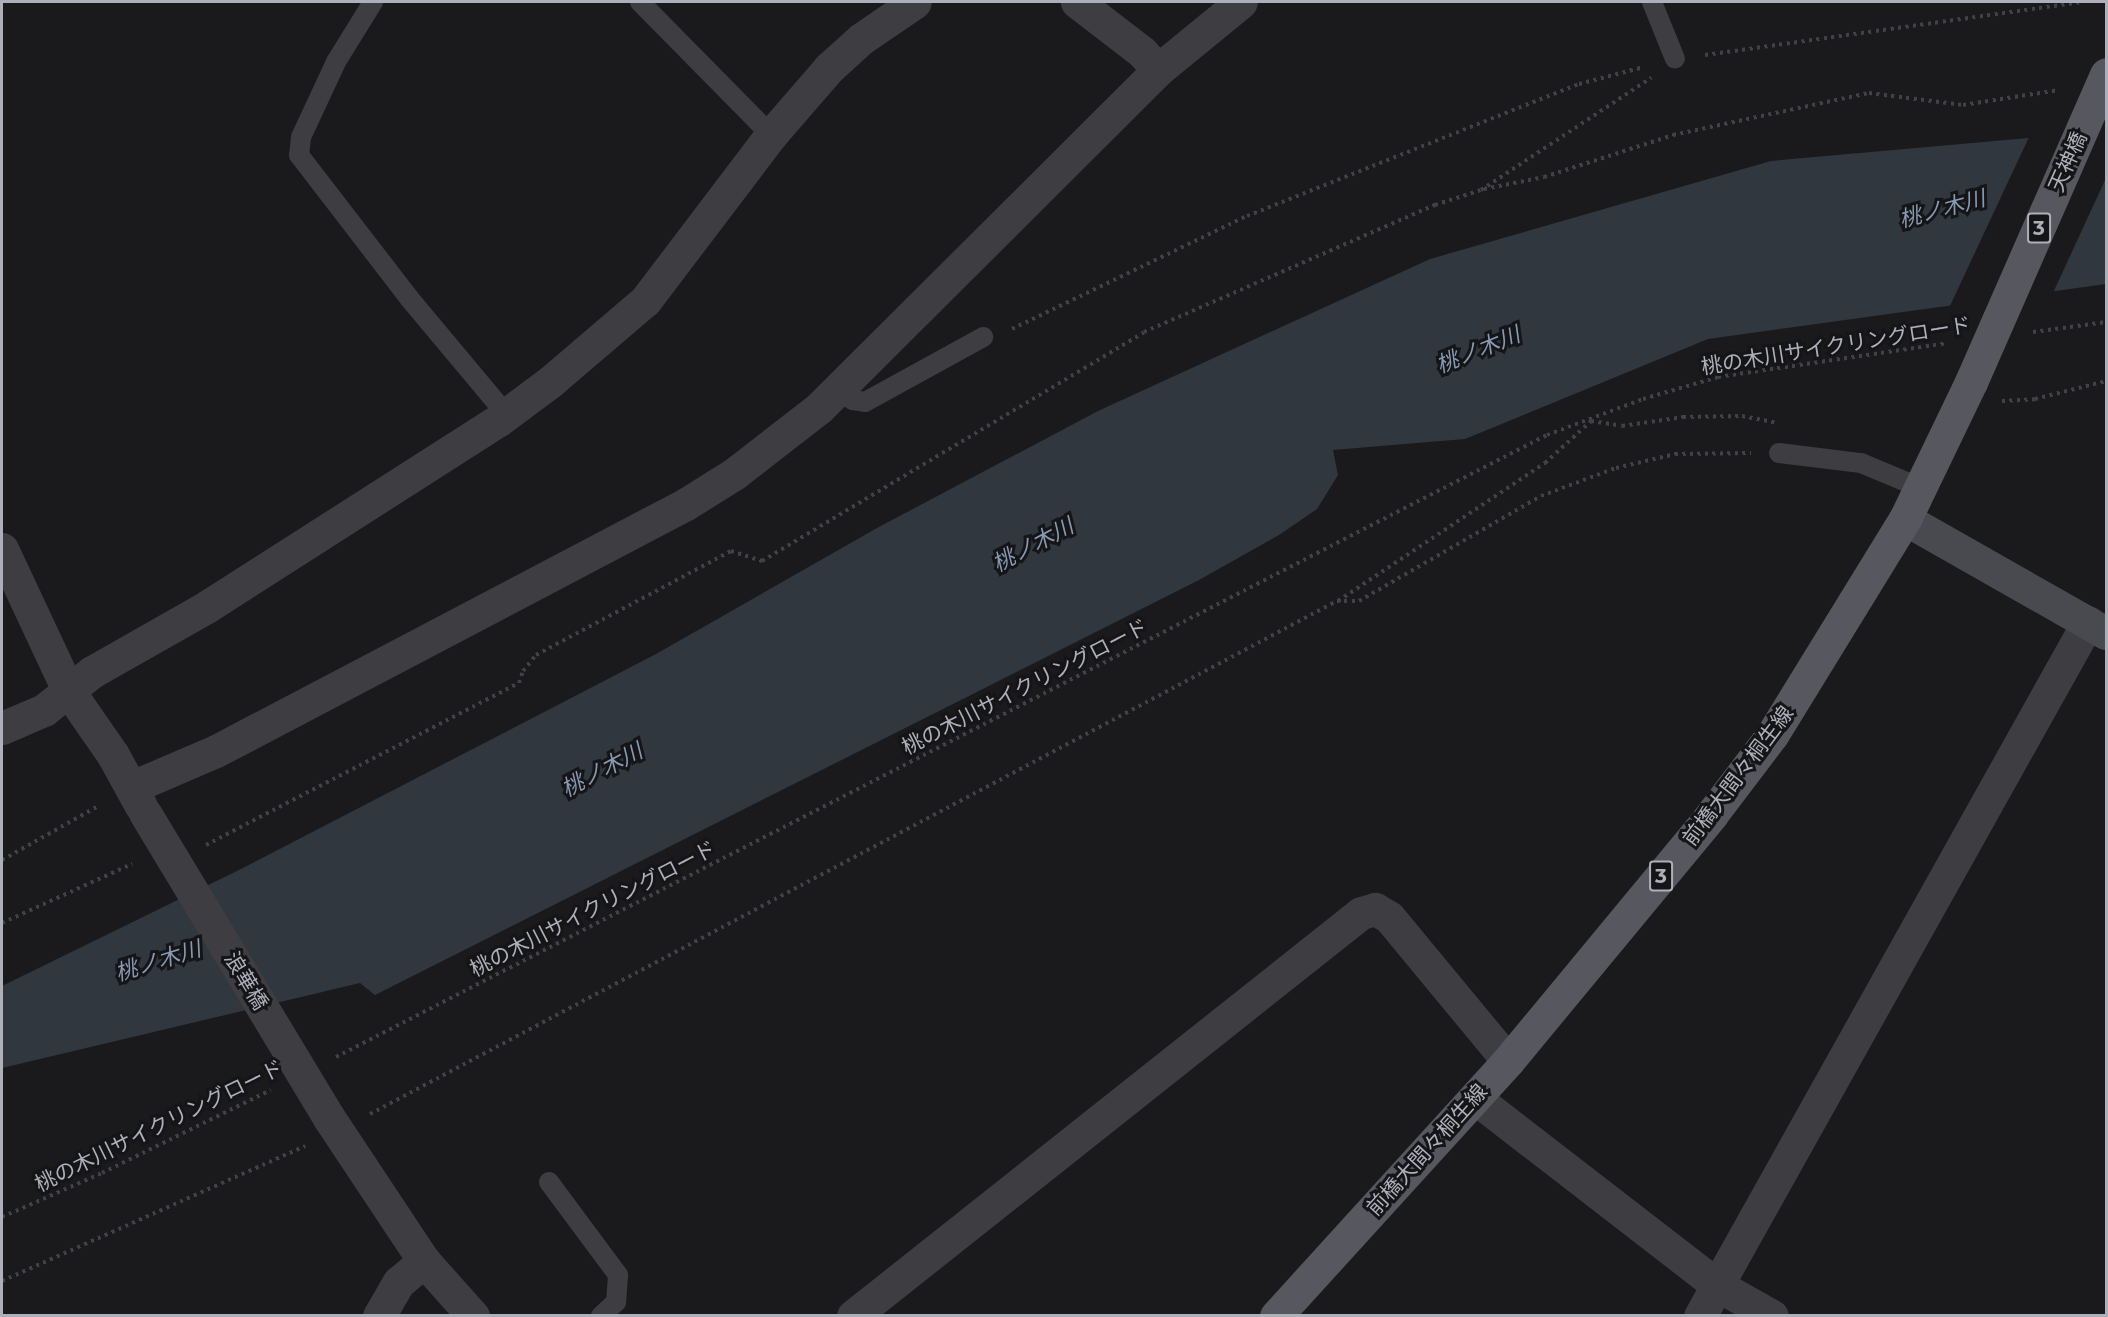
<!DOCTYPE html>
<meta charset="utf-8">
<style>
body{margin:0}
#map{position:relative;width:2108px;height:1317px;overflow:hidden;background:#1a1a1c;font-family:Montserrat,"Noto Sans JP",sans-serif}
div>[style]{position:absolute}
.water>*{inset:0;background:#30373f}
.pier>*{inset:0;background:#1a1a1c}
.path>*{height:4px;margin-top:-2px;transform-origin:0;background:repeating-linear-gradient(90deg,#414247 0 3px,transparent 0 7.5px)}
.lane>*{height:20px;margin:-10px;padding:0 10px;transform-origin:10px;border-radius:10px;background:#3d3d42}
.street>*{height:33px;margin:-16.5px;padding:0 16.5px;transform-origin:16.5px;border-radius:16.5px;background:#3d3d42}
.secondary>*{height:33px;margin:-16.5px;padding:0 16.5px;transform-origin:16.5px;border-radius:16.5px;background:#494a50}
.primary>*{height:33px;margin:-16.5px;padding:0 16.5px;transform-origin:16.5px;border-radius:16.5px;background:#57585f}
.street-bridge>*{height:33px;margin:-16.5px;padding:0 16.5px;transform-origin:16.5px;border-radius:16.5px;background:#3d3d42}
.primary-bridge>*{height:33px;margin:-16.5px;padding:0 16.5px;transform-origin:16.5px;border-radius:16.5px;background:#57585f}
span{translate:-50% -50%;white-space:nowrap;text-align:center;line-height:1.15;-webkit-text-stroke:6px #151517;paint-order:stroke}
.shield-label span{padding:2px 4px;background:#151517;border:2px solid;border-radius:4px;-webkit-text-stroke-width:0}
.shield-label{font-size:20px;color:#adb0ba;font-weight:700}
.street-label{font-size:21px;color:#adb0ba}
.water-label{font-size:22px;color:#8799b3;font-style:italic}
.frame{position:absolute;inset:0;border:3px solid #adb0ba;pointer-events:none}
</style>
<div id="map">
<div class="water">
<i style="clip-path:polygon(2106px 131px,2106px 284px,1708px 339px,1465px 439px,1333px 450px,1338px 475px,1317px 509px,1279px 535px,1199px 580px,375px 995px,360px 983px,2px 1068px,2px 986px,243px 868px,656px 654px,877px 528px,1098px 411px,1430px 259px,1771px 161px)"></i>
</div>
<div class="pier">
<i style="clip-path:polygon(2106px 128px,2106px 178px,2052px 295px,1949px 308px,2030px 135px)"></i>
</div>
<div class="path">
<i style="left:1705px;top:55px;width:381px;rotate:-8deg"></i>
<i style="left:1484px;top:189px;width:61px;rotate:-11.3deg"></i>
<i style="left:1544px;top:177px;width:136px;rotate:-18deg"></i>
<i style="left:1673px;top:135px;width:200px;rotate:-12.1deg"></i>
<i style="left:1869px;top:93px;width:95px;rotate:7.3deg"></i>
<i style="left:1963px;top:105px;width:97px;rotate:-8.9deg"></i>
<i style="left:1012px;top:329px;width:261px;rotate:-25.7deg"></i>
<i style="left:1247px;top:216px;width:357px;rotate:-21.7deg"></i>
<i style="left:1579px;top:84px;width:67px;rotate:-14.7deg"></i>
<i style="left:2033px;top:332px;width:74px;rotate:-7.8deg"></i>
<i style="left:2002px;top:401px;width:33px;rotate:-3deg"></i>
<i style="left:2035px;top:399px;width:73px;rotate:-14.2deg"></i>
<i style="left:1338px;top:601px;width:249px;rotate:-33.7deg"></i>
<i style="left:1545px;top:463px;width:62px;rotate:-42.4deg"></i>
<i style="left:1591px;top:421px;width:31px;rotate:9deg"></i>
<i style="left:1622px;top:426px;width:62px;rotate:-8.4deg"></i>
<i style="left:1683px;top:417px;width:59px;rotate:-1deg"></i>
<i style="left:1742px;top:416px;width:33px;rotate:11deg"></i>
<i style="left:206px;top:845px;width:352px;rotate:-27.4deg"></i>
<i style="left:519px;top:683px;width:13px;rotate:-72deg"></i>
<i style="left:523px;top:671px;width:21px;rotate:-51deg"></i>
<i style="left:536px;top:655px;width:221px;rotate:-28.1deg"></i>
<i style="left:731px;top:551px;width:33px;rotate:18deg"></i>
<i style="left:762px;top:561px;width:445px;rotate:-30.9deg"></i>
<i style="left:1144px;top:332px;width:318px;rotate:-23.6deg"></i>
<i style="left:1435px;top:205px;width:48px;rotate:-18.1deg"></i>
<i style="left:1481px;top:190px;width:204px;rotate:-33.4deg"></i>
<i style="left:2px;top:860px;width:112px;rotate:-29.3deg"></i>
<i style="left:2px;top:923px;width:143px;rotate:-24.4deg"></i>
<i style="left:336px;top:1057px;width:1361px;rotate:-27.19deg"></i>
<i style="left:1547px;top:435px;width:103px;rotate:-20.6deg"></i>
<i style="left:1643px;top:399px;width:78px;rotate:-16.3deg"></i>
<i style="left:1718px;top:377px;width:232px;rotate:-8.4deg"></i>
<i style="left:370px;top:1114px;width:1095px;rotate:-27.95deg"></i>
<i style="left:1337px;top:601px;width:22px"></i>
<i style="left:1359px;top:601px;width:210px;rotate:-30deg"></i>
<i style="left:1541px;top:496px;width:80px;rotate:-20.5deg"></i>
<i style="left:1616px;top:468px;width:61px;rotate:-13.3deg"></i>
<i style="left:1675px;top:454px;width:76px;rotate:-0.8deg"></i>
<i style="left:2px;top:1217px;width:109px;rotate:-23.7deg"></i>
<i style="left:102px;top:1173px;width:188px;rotate:-26.2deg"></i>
<i style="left:2px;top:1281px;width:332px;rotate:-24deg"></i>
</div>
<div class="lane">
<i style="left:373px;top:2px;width:70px;rotate:121.7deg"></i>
<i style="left:336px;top:62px;width:83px;rotate:115deg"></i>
<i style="left:301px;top:137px;width:18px;rotate:96deg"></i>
<i style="left:299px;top:155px;width:180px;rotate:52.4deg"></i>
<i style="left:409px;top:298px;width:153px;rotate:50.1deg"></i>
<i style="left:640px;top:2px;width:187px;rotate:45.4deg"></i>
<i style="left:1652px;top:2px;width:61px;rotate:68deg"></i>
<i style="left:836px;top:391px;width:19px;rotate:28deg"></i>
<i style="left:853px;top:400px;width:12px;rotate:9deg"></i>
<i style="left:865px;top:402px;width:135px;rotate:-28.8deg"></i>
<i style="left:1779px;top:453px;width:83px;rotate:7deg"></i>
<i style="left:1861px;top:463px;width:65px;rotate:22.6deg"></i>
<i style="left:549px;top:1182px;width:116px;rotate:53.4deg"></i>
<i style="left:618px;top:1275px;width:27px;rotate:94deg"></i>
<i style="left:616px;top:1302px;width:21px;rotate:137deg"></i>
</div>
<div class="street">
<i style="left:1077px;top:2px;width:82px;rotate:37.6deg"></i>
<i style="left:1142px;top:52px;width:24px;rotate:48deg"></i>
<i style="left:2px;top:549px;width:156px;rotate:64.9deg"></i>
<i style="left:68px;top:690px;width:79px;rotate:55.3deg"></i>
<i style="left:113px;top:755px;width:58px;rotate:61.2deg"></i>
<i style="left:2px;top:728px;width:46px;rotate:-23.2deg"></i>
<i style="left:44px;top:710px;width:61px;rotate:-38.4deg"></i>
<i style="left:92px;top:672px;width:133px;rotate:-29.6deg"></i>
<i style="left:208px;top:606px;width:345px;rotate:-32.6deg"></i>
<i style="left:499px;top:420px;width:64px;rotate:-36.7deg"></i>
<i style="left:550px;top:382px;width:125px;rotate:-40.5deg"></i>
<i style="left:645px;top:301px;width:208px;rotate:-52.8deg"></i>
<i style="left:771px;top:135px;width:89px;rotate:-49.1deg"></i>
<i style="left:829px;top:68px;width:43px;rotate:-42.2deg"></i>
<i style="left:861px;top:39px;width:65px;rotate:-34.4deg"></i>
<i style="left:132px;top:787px;width:91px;rotate:-23.2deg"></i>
<i style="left:216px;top:751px;width:531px;rotate:-27.72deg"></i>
<i style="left:686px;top:504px;width:57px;rotate:-32deg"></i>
<i style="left:734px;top:474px;width:108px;rotate:-37.8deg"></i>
<i style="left:819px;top:408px;width:479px;rotate:-44.9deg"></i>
<i style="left:1158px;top:70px;width:107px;rotate:-39.3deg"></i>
<i style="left:1475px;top:1098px;width:306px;rotate:37.7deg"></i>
<i style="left:1717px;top:1285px;width:63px;rotate:29.4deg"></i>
<i style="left:329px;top:1118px;width:172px;rotate:56.4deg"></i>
<i style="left:424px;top:1261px;width:74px;rotate:48.3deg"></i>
<i style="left:379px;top:1316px;width:39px;rotate:-60deg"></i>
<i style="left:399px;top:1282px;width:33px;rotate:-40deg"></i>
<i style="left:853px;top:1316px;width:648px;rotate:-38.43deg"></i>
<i style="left:1361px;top:913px;width:15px;rotate:-16deg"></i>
<i style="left:1375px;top:909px;width:16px;rotate:30deg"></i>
<i style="left:1389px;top:917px;width:187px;rotate:50.4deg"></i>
<i style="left:1700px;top:1316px;width:795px;rotate:-60.79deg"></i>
</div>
<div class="secondary">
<i style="left:1905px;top:519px;width:231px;rotate:29.6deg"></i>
</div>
<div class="primary">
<i style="left:1276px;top:1316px;width:345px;rotate:-47.7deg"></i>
<i style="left:1508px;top:1061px;width:320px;rotate:-50.4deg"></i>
<i style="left:1712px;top:814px;width:99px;rotate:-52.8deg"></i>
<i style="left:1772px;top:735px;width:254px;rotate:-58.4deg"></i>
<i style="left:1905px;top:519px;width:152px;rotate:-64.3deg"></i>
</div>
<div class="street-bridge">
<i style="left:145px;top:813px;width:356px;rotate:58.9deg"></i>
</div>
<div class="primary-bridge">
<i style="left:1971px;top:382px;width:336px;rotate:-66.3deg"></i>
</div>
<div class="shield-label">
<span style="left:2039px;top:228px">3</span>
<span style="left:1661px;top:876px">3</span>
</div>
<div class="street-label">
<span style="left:2068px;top:162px;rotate:-66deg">天神橋</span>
<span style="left:1836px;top:346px;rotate:-9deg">桃の木川サイクリングロード</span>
<span style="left:1025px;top:687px;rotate:-27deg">桃の木川サイクリングロード</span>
<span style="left:1738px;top:776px;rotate:-53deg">前橋大間々桐生線</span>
<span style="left:593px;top:909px;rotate:-27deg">桃の木川サイクリングロード</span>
<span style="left:246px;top:981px;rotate:59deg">浪華橋</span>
<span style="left:159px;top:1126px;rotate:-26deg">桃の木川サイクリングロード</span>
<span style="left:1427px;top:1150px;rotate:-48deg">前橋大間々桐生線</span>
</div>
<div class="water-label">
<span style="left:1942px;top:209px;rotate:-15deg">桃ノ木川</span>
<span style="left:1478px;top:350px;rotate:-22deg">桃ノ木川</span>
<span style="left:1033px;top:545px;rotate:-28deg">桃ノ木川</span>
<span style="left:602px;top:770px;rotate:-28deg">桃ノ木川</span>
<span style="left:158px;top:961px;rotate:-17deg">桃ノ木川</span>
</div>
<div class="frame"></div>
</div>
